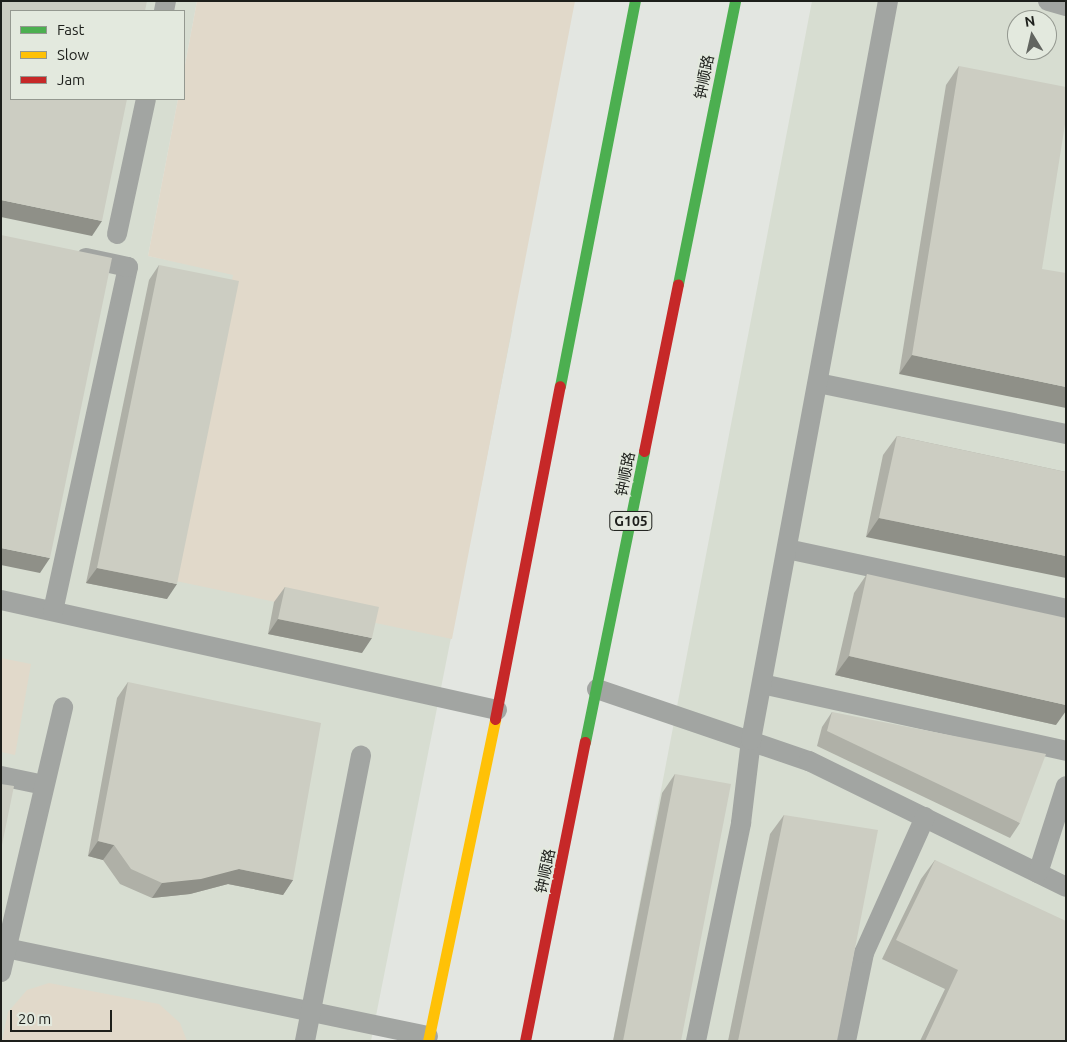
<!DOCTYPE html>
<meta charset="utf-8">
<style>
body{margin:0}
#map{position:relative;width:1067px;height:1042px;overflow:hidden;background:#e3e6e1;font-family:Ubuntu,"Noto Sans SC",sans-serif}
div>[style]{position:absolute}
.built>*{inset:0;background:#d7ddd1}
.green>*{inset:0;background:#e1d9ca}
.lane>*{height:20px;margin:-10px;padding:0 10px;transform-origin:10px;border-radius:10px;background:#a2a5a2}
.fast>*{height:11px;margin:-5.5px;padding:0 5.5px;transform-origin:5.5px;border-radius:5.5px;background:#4caf50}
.slow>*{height:11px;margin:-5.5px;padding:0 5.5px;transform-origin:5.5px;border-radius:5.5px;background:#ffc107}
.jam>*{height:11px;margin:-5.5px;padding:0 5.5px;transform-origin:5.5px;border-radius:5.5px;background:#c62828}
.wall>*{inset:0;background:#afb0a7}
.shaded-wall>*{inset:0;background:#8f9088}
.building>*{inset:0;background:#cccdc2}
span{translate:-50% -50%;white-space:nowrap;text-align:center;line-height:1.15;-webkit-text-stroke:4px #e3e9de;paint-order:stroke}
.shield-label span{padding:1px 4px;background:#e3e9de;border:1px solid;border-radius:4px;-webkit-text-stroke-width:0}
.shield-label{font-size:14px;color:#1d1f1b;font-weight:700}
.street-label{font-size:15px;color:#1d1f1b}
.frame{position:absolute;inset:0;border:2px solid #1d1f1b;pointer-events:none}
.legend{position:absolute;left:10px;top:10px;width:175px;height:90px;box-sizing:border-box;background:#e3e9de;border:1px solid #949890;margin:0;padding:6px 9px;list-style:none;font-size:15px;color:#1d1f1b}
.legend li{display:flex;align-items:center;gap:10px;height:25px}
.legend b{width:25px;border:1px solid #949890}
.north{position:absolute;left:1007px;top:10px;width:50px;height:50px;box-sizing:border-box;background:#e3e9de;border:1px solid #949890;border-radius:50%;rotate:351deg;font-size:14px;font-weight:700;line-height:20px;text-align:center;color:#1d1f1b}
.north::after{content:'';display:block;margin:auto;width:18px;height:22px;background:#626560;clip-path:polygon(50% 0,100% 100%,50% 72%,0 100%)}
.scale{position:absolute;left:10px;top:1010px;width:102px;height:22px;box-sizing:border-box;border:2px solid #1d1f1b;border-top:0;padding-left:6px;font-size:15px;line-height:18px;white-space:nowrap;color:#1d1f1b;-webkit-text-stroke:4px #e3e9de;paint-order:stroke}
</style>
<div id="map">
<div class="built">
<i style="clip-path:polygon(1px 1px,197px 1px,184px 70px,184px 11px,11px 11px,11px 99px,178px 99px,148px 256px,512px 330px,371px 1041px,1px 1041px)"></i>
<i style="clip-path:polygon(evenodd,812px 1px,1066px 1px,1066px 1041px,613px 1041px,812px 1px,1017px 20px,1047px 20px,1047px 50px,1017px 50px,1017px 20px)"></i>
</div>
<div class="green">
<i style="clip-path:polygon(197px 1px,575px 1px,452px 639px,171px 580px,233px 275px,148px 256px,178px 99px,184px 99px,184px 70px)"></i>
<i style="clip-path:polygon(1px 658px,31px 664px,15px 755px,1px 752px)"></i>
<i style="clip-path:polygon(49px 983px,159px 1004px,180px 1023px,187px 1041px,2px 1041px,8px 1012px,27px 990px)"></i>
</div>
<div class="lane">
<i style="left:1048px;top:1px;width:19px;rotate:16deg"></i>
<i style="left:164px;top:11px;width:10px;rotate:-79deg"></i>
<i style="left:117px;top:234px;width:138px;rotate:-77.9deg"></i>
<i style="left:818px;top:383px;width:253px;rotate:11.6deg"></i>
<i style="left:787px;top:549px;width:285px;rotate:12.1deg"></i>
<i style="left:1px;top:600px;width:508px;rotate:12.5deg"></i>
<i style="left:53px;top:611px;width:352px;rotate:-77.7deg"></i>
<i style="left:128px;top:267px;width:43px;rotate:-167.9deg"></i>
<i style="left:762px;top:684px;width:311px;rotate:12.4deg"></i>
<i style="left:597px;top:689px;width:224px;rotate:18.8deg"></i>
<i style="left:809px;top:761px;width:286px;rotate:26.1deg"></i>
<i style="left:1px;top:776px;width:44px;rotate:11.8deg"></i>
<i style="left:1038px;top:873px;width:91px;rotate:-72.2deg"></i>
<i style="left:6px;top:948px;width:431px;rotate:11.8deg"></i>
<i style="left:1px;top:972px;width:272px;rotate:-76.8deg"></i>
<i style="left:305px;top:1041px;width:291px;rotate:-78.9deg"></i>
<i style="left:696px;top:1041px;width:223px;rotate:-78.3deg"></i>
<i style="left:741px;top:823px;width:84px;rotate:-83.1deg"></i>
<i style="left:751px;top:740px;width:752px;rotate:-79.5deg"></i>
<i style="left:846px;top:1041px;width:90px;rotate:-78.4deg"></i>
<i style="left:864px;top:953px;width:149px;rotate:-65.8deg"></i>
</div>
<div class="fast">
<i style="left:678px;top:284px;width:289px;rotate:-78.6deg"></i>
<i style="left:560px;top:386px;width:392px;rotate:-79deg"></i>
<i style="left:585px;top:742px;width:297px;rotate:-78.5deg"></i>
</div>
<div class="slow">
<i style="left:428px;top:1041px;width:329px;rotate:-78.2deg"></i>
</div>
<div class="jam">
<i style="left:644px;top:451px;width:170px;rotate:-78.5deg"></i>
<i style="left:495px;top:719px;width:339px;rotate:-79deg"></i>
<i style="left:525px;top:1041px;width:305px;rotate:-78.7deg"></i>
</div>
<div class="wall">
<i style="clip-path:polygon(959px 66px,1042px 269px,899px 374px,946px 85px)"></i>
<i style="clip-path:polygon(159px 265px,167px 599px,86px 583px,149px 280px)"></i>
<i style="clip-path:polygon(897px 436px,1066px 472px,866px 537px,883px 455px)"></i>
<i style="clip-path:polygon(867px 574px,1056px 725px,835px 675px,854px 593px)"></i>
<i style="clip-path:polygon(285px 587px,362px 653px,268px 634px,274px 602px)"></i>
<i style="clip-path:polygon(128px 682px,293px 880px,283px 895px,228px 884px,190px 894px,152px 898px,120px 884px,103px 860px,88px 856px,117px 698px)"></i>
<i style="clip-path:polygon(832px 712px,1020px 823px,1010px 838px,817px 746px,822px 727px)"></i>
<i style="clip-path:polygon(675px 774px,681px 1041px,613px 1041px,662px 793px)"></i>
<i style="clip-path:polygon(784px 815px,837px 1041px,728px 1041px,770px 834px)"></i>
<i style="clip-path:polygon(935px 860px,1066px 1041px,920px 1041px,945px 989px,882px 959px,921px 879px)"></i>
</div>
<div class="shaded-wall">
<i style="clip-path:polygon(1px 200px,102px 221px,92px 236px,1px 217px)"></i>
<i style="clip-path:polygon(912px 355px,1066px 387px,1066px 408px,899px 374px)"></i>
<i style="clip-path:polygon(879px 518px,1066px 556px,1066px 578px,866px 537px)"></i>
<i style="clip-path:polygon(1px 548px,50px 558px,40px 573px,1px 565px)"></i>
<i style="clip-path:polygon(97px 568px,177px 584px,167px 599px,86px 583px)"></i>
<i style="clip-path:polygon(278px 619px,372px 638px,362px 653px,268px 634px)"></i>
<i style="clip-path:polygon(849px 656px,1066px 705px,1066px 711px,1056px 725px,835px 675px)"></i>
<i style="clip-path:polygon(98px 841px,114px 845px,103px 860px,88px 856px)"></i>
<i style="clip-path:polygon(239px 869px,293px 880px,283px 895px,228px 884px,190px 894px,152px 898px,162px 883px)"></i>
</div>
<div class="building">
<i style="clip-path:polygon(1px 1px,147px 1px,145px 11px,11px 11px,11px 99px,127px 99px,102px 221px,1px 200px)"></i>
<i style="clip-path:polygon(959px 66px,1066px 87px,1066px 118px,1042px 269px,1066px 273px,1066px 387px,912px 355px)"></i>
<i style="clip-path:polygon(1px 235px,112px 258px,50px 558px,1px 548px)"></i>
<i style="clip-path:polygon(159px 265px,239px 281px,177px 584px,97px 568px)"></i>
<i style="clip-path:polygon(897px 436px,1066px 472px,1066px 556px,879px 518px)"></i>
<i style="clip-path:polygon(867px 574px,1066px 618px,1066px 705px,849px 656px)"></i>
<i style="clip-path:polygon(285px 587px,379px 607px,372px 638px,278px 619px)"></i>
<i style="clip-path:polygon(128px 682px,321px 723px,293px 880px,239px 869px,201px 879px,162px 883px,131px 869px,114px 845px,98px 841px)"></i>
<i style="clip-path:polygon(832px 712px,1046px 754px,1020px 823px,827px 731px)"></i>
<i style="clip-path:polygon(675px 774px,731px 784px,681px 1041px,623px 1041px)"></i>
<i style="clip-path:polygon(1px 784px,14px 786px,1px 850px)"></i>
<i style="clip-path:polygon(784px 815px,878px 830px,837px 1041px,738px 1041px)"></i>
<i style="clip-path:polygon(935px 860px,1066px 921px,1066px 1041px,925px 1041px,958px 970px,896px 940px)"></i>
</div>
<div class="shield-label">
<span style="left:631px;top:521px">G105</span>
</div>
<div class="street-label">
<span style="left:704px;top:77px;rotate:-79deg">钟顺路</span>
<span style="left:625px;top:474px;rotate:-79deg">钟顺路</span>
<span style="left:545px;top:871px;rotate:-78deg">钟顺路</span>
</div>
<div class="frame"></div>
<ul class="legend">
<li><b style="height:6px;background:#4caf50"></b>Fast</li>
<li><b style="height:6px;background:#ffc107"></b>Slow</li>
<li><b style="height:6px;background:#c62828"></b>Jam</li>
</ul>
<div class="north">N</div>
<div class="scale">20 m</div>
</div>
